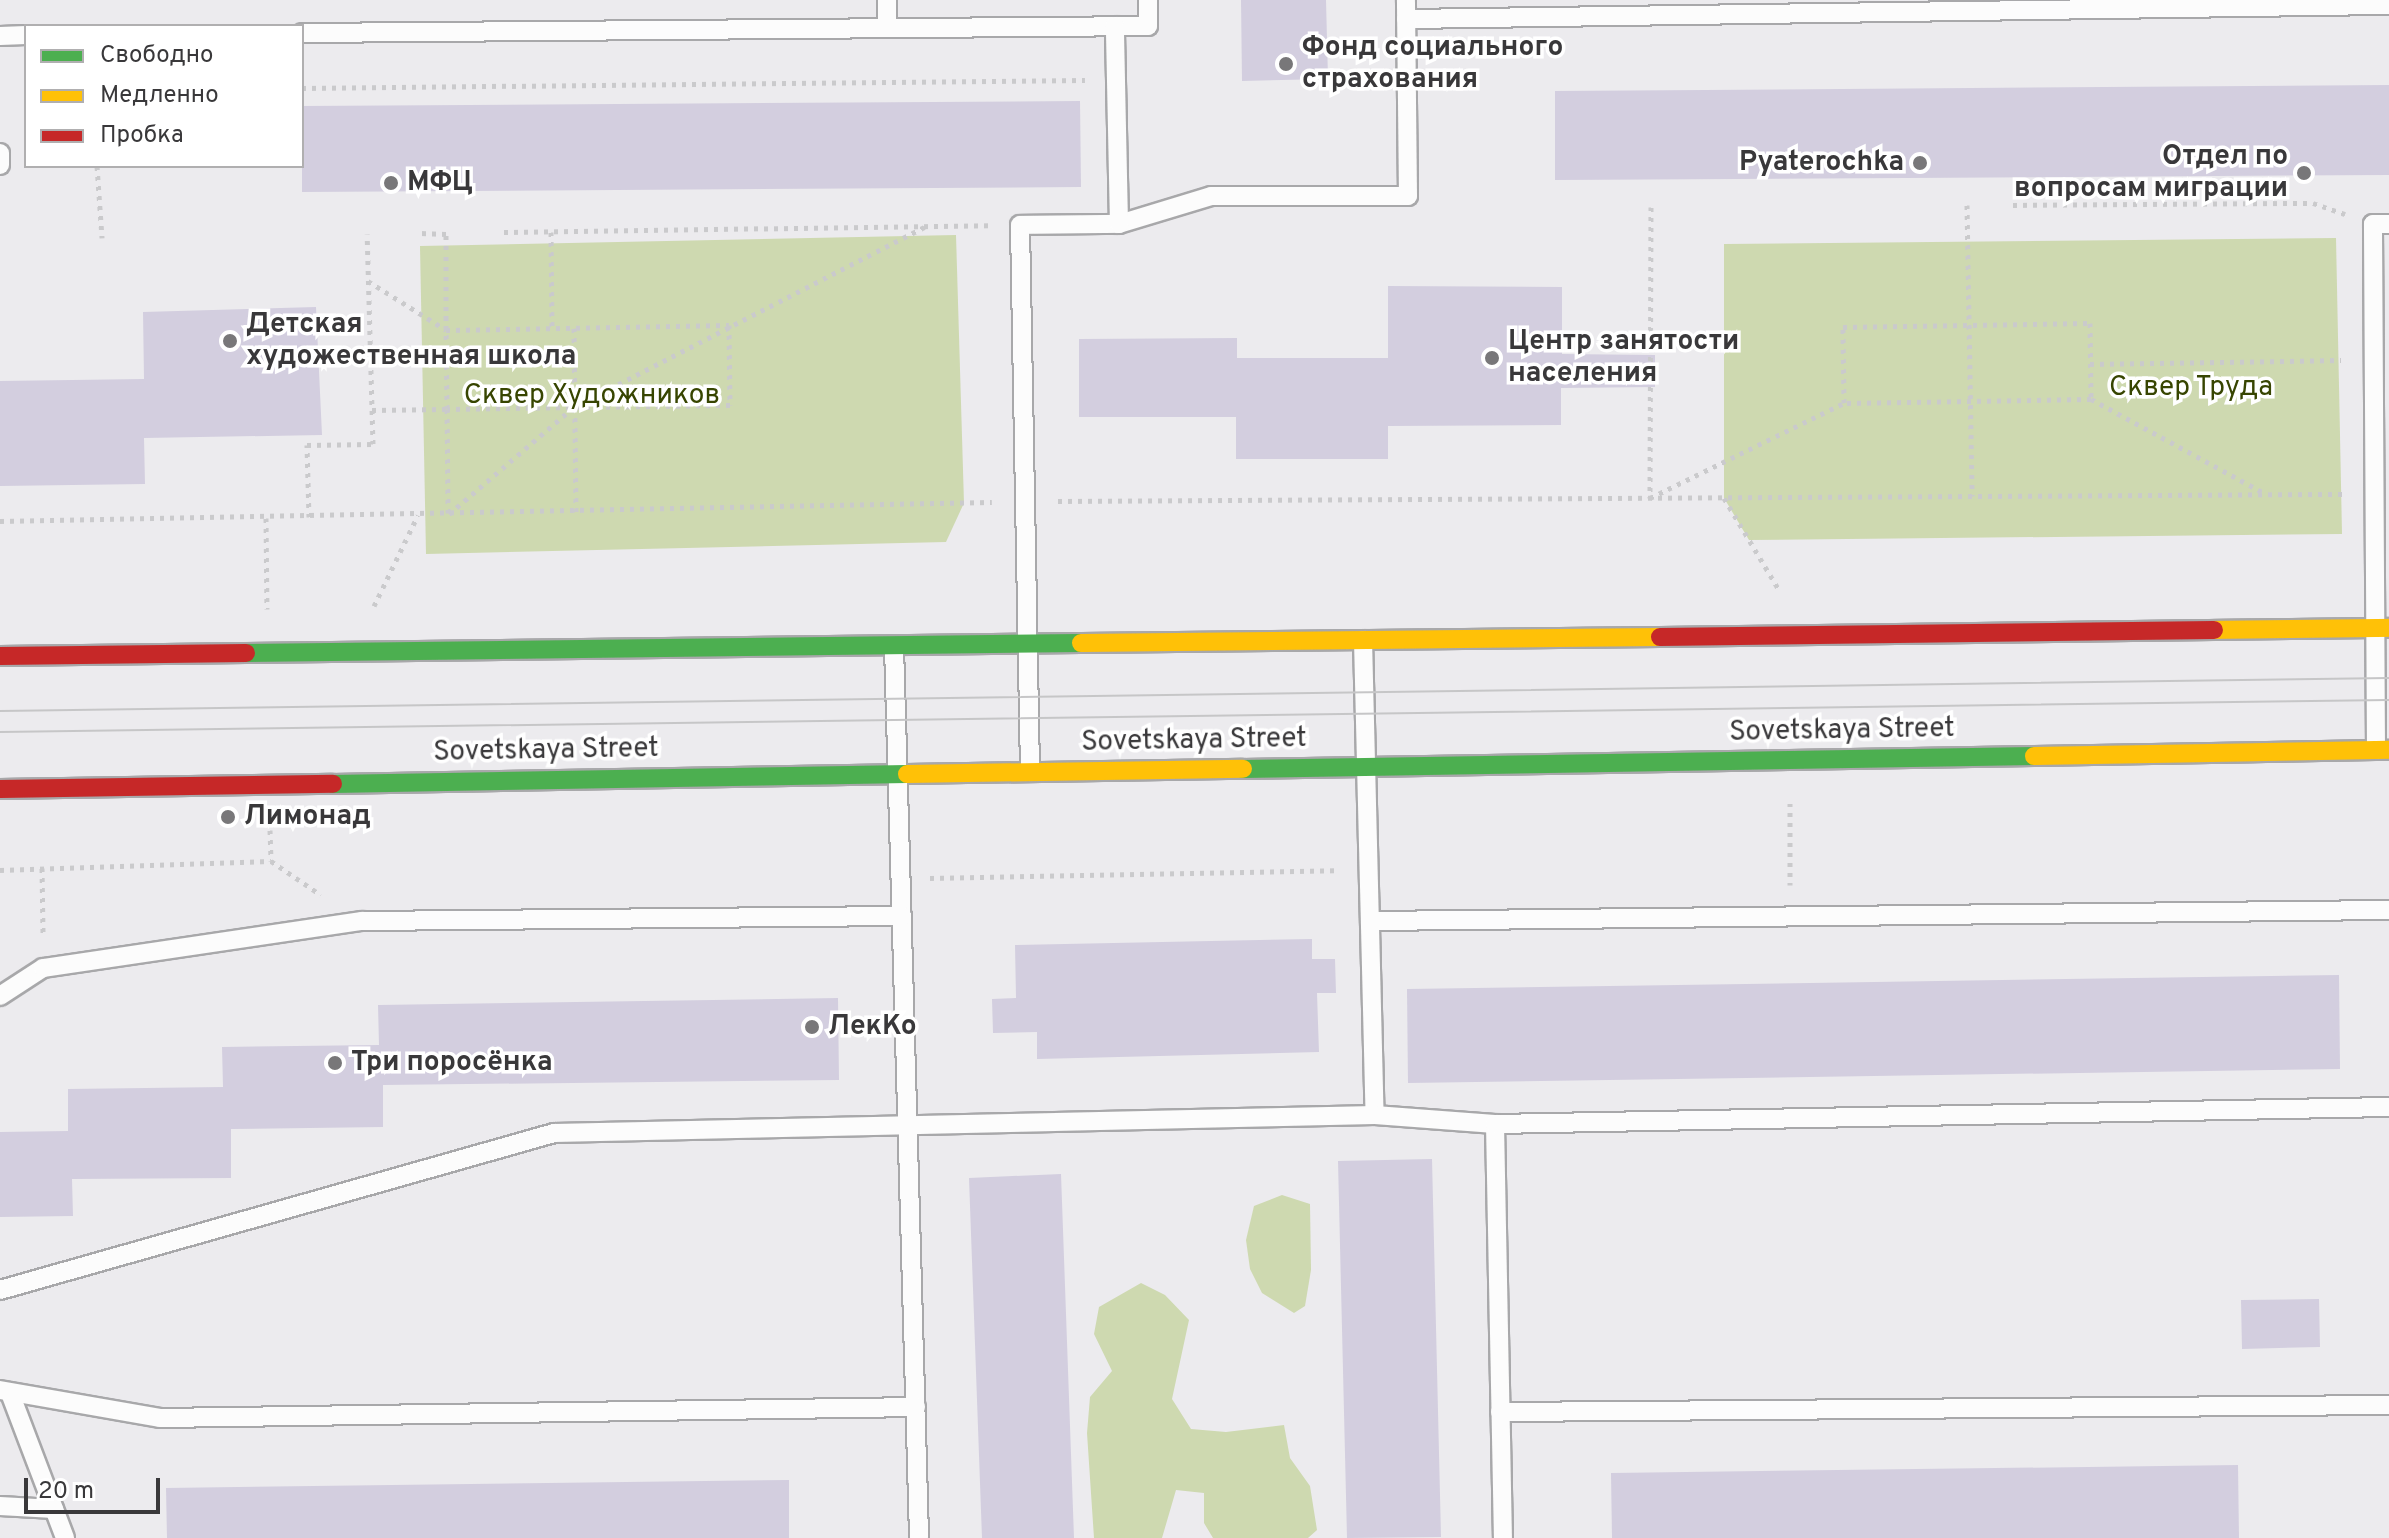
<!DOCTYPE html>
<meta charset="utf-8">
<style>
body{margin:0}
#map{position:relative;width:2389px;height:1538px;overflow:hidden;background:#ecebee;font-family:Overpass,sans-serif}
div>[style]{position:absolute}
.green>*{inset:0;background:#ced9b0}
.building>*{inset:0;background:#d3cedf}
.path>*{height:5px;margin-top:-2.5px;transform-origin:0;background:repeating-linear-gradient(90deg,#cacacc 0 4px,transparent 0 10px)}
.roads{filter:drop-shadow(2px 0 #a8a8aa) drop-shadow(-2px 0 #a8a8aa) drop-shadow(0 2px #a8a8aa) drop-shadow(0 -2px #a8a8aa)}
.lane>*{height:18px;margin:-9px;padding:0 9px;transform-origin:9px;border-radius:9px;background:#fcfcfc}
.fast>*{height:18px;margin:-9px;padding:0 9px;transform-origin:9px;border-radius:9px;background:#4caf50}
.slow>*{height:18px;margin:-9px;padding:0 9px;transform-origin:9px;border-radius:9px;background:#ffc107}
.jam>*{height:18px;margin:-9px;padding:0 9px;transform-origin:9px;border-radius:9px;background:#c62828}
.tram>*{height:2px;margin:-1px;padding:0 1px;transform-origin:1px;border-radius:1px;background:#c6c6c7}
.dots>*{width:22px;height:22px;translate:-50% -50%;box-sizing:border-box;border:4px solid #fff;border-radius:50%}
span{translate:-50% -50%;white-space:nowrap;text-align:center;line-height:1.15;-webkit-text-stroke:7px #fff;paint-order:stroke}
.poi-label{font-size:28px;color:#39383a;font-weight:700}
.left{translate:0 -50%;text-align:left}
.right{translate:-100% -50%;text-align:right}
.park-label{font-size:28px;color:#374501}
.street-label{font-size:28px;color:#39383a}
.legend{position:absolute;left:24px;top:24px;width:280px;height:144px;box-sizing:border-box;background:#fff;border:2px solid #b0afb0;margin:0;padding:10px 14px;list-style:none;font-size:24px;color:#39383a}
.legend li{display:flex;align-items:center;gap:16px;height:40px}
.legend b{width:40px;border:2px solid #b0afb0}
.scale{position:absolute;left:24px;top:1478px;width:136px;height:36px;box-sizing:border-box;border:4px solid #39383a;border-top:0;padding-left:10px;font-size:24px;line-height:28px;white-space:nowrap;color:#39383a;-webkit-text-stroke:6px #fff;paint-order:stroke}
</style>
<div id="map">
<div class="green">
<i style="clip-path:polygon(956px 235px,964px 503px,946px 542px,426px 554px,420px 246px)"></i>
<i style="clip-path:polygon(2336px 238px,2342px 534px,1749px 540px,1724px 498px,1724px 244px)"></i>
<i style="clip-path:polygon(1282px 1195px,1310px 1204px,1311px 1270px,1305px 1306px,1294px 1313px,1262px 1293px,1250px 1269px,1246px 1240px,1254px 1206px)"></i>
<i style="clip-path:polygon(1141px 1283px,1165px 1295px,1189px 1320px,1172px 1399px,1191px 1429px,1226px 1432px,1284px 1425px,1290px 1458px,1310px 1486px,1317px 1530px,1308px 1538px,1213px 1538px,1204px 1523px,1204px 1493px,1176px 1490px,1162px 1538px,1094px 1538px,1087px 1433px,1090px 1397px,1112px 1371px,1094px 1334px,1099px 1307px)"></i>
</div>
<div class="building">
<i style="clip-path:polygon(1241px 0,1326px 0,1328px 79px,1242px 81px)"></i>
<i style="clip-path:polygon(2389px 85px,2389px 175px,1555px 180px,1555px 91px)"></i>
<i style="clip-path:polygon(1080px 101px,1081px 187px,302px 192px,302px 106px)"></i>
<i style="clip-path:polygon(1388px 286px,1562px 287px,1562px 354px,1655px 355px,1655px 387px,1561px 388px,1561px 425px,1388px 426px,1388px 459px,1236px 459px,1236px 417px,1079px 417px,1079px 339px,1237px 338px,1237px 358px,1388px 358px)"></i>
<i style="clip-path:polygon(316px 307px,322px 435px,144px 438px,145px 484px,0 486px,0 381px,144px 379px,143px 312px)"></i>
<i style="clip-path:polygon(1312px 939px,1312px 959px,1335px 959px,1336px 993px,1317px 993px,1319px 1052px,1037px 1059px,1037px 1032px,993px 1033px,992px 999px,1016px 998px,1015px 945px)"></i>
<i style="clip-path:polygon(2339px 975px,2340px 1069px,1408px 1083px,1407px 989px)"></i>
<i style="clip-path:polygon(838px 998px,839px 1080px,383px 1085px,383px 1127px,231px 1129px,231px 1178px,72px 1179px,73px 1216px,0 1217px,0 1132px,68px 1131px,68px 1089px,223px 1087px,222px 1047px,379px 1045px,378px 1005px)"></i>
<i style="clip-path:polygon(1432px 1159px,1441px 1537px,1347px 1538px,1338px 1161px)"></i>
<i style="clip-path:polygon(1061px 1174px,1074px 1538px,982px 1538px,969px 1178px)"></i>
<i style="clip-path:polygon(2319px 1299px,2320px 1347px,2242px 1349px,2241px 1300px)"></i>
<i style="clip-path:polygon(2238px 1465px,2239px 1538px,1612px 1538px,1611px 1473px)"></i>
<i style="clip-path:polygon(789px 1480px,789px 1538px,167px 1538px,166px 1488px)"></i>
</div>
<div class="path">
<i style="left:302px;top:88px;width:783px;rotate:-0.59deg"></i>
<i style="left:97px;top:166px;width:72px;rotate:86deg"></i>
<i style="left:1967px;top:205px;width:291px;rotate:89deg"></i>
<i style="left:2013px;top:205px;width:300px;rotate:-0.4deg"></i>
<i style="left:2313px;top:203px;width:34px;rotate:19deg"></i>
<i style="left:1651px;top:207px;width:291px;rotate:90.2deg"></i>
<i style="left:1650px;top:498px;width:216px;rotate:-26.1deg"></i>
<i style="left:504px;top:232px;width:487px;rotate:-0.8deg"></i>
<i style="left:551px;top:232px;width:97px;rotate:89.4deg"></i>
<i style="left:368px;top:281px;width:92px;rotate:32.1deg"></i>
<i style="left:446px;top:330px;width:283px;rotate:-1deg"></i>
<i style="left:729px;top:325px;width:80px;rotate:89.3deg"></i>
<i style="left:730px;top:405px;width:283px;rotate:179.2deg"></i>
<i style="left:447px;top:409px;width:79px;rotate:-90.7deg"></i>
<i style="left:446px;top:330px;width:96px;rotate:-90deg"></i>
<i style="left:446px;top:234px;width:26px;rotate:-178deg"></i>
<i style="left:2090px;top:323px;width:76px;rotate:89.2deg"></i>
<i style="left:2091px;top:399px;width:247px;rotate:179.1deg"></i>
<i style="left:1844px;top:403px;width:76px;rotate:-90.8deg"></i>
<i style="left:1843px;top:327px;width:247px;rotate:-0.9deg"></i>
<i style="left:574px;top:328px;width:184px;rotate:89.4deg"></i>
<i style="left:2090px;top:364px;width:251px;rotate:-0.9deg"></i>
<i style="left:2091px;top:399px;width:199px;rotate:28.5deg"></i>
<i style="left:372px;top:410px;width:75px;rotate:-0.8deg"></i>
<i style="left:447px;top:409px;width:104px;rotate:89.4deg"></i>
<i style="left:1724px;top:498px;width:107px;rotate:59.1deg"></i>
<i style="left:1058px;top:501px;width:1286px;rotate:-0.31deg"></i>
<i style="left:449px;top:514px;width:165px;rotate:-40.6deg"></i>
<i style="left:574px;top:407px;width:394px;rotate:-27.2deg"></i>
<i style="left:309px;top:517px;width:72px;rotate:-91.6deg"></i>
<i style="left:307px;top:445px;width:66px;rotate:-0.9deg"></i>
<i style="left:373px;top:444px;width:210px;rotate:-91.6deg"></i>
<i style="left:266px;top:518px;width:91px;rotate:89.4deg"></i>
<i style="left:0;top:521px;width:992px;rotate:-1.1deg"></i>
<i style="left:374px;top:606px;width:101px;rotate:-64.2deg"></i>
<i style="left:1790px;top:803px;width:82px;rotate:90deg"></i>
<i style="left:270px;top:830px;width:31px;rotate:88deg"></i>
<i style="left:42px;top:868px;width:67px;rotate:89.1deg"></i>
<i style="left:0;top:870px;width:271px;rotate:-1.9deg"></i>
<i style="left:271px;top:861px;width:60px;rotate:34.2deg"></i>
<i style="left:930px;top:878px;width:406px;rotate:-1.1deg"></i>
</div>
<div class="roads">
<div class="lane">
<i style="left:887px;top:0;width:28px;rotate:90deg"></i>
<i style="left:1406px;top:19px;width:983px;rotate:-0.82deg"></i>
<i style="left:302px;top:33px;width:846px;rotate:-0.47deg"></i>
<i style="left:1148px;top:26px;width:26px;rotate:-90deg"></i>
<i style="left:0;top:36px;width:26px;rotate:-2deg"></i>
<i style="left:0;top:153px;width:12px;rotate:90deg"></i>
<i style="left:1119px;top:224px;width:96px;rotate:-16.9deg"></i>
<i style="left:1211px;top:196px;width:197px"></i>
<i style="left:1408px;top:196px;width:196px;rotate:-90.6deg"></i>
<i style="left:1363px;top:640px;width:475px;rotate:88.6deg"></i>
<i style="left:894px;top:646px;width:892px;rotate:88.39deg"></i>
<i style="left:2376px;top:750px;width:526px;rotate:-90.33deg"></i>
<i style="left:2373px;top:224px;width:16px"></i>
<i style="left:1030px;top:771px;width:546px;rotate:-91.05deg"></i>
<i style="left:1020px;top:225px;width:99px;rotate:-0.6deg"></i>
<i style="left:1119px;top:224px;width:198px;rotate:-91.2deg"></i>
<i style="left:1371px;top:921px;width:1018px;rotate:-0.62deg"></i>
<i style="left:0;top:996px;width:51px;rotate:-33.1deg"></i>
<i style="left:43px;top:968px;width:322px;rotate:-8.4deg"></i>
<i style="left:362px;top:921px;width:540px;rotate:-0.53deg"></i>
<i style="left:1495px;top:1124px;width:414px;rotate:88.9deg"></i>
<i style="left:0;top:1290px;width:576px;rotate:-15.82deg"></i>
<i style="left:554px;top:1133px;width:821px;rotate:-1.26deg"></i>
<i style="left:1375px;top:1115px;width:120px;rotate:4.3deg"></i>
<i style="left:1495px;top:1124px;width:894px;rotate:-1.09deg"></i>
<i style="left:0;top:1390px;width:162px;rotate:9.9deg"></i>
<i style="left:160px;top:1418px;width:756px;rotate:-0.83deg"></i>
<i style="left:10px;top:1393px;width:155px;rotate:69.2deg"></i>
<i style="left:1500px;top:1412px;width:889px;rotate:-0.45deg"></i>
<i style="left:0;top:1506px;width:54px;rotate:3.2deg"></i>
</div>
<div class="fast">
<i style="left:246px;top:653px;width:835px;rotate:-0.69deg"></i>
<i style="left:1243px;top:769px;width:791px;rotate:-0.94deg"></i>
<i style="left:333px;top:784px;width:574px;rotate:-1deg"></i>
</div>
<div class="slow">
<i style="left:2214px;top:630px;width:175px;rotate:-0.7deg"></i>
<i style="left:1081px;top:643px;width:579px;rotate:-0.59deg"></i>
<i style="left:2034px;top:756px;width:355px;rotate:-1deg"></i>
<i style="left:907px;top:774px;width:336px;rotate:-0.9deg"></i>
</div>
<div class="jam">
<i style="left:1660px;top:637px;width:554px;rotate:-0.72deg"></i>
<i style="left:0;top:656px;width:246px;rotate:-0.7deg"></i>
<i style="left:0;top:789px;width:333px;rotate:-0.9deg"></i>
</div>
</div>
<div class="tram">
<i style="left:0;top:711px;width:2389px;rotate:-0.79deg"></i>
<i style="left:0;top:732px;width:2389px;rotate:-0.77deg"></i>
</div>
<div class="dots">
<i style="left:1286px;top:64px;background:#787779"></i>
<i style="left:1920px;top:163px;background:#787779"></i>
<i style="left:2304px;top:173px;background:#787779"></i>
<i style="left:391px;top:183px;background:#787779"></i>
<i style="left:230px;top:341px;background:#787779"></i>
<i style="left:1492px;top:358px;background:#787779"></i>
<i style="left:228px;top:817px;background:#787779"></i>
<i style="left:812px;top:1027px;background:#787779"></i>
<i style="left:335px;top:1063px;background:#787779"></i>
</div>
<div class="poi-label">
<span class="left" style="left:1302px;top:64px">Фонд социального<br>страхования</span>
<span class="right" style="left:2288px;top:173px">Отдел по<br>вопросам миграции</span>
<span class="right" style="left:1904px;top:163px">Pyaterochka</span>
<span class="left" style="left:407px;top:183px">МФЦ</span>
<span class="left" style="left:246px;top:341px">Детская<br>художественная школа</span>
<span class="left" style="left:1508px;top:358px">Центр занятости<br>населения</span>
<span class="left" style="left:244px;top:817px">Лимонад</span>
<span class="left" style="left:828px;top:1027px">ЛекКо</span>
<span class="left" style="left:351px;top:1063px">Три поросёнка</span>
</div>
<div class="park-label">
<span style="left:2191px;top:388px">Сквер Труда</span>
<span style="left:592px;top:396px">Сквер Художников</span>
</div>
<div class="street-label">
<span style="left:1842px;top:731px;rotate:-1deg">Sovetskaya Street</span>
<span style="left:1194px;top:741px;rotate:-1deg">Sovetskaya Street</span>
<span style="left:546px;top:751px;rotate:-1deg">Sovetskaya Street</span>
</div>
<ul class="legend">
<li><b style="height:10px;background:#4caf50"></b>Свободно</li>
<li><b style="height:10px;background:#ffc107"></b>Медленно</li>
<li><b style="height:10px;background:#c62828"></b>Пробка</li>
</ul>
<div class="scale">20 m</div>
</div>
